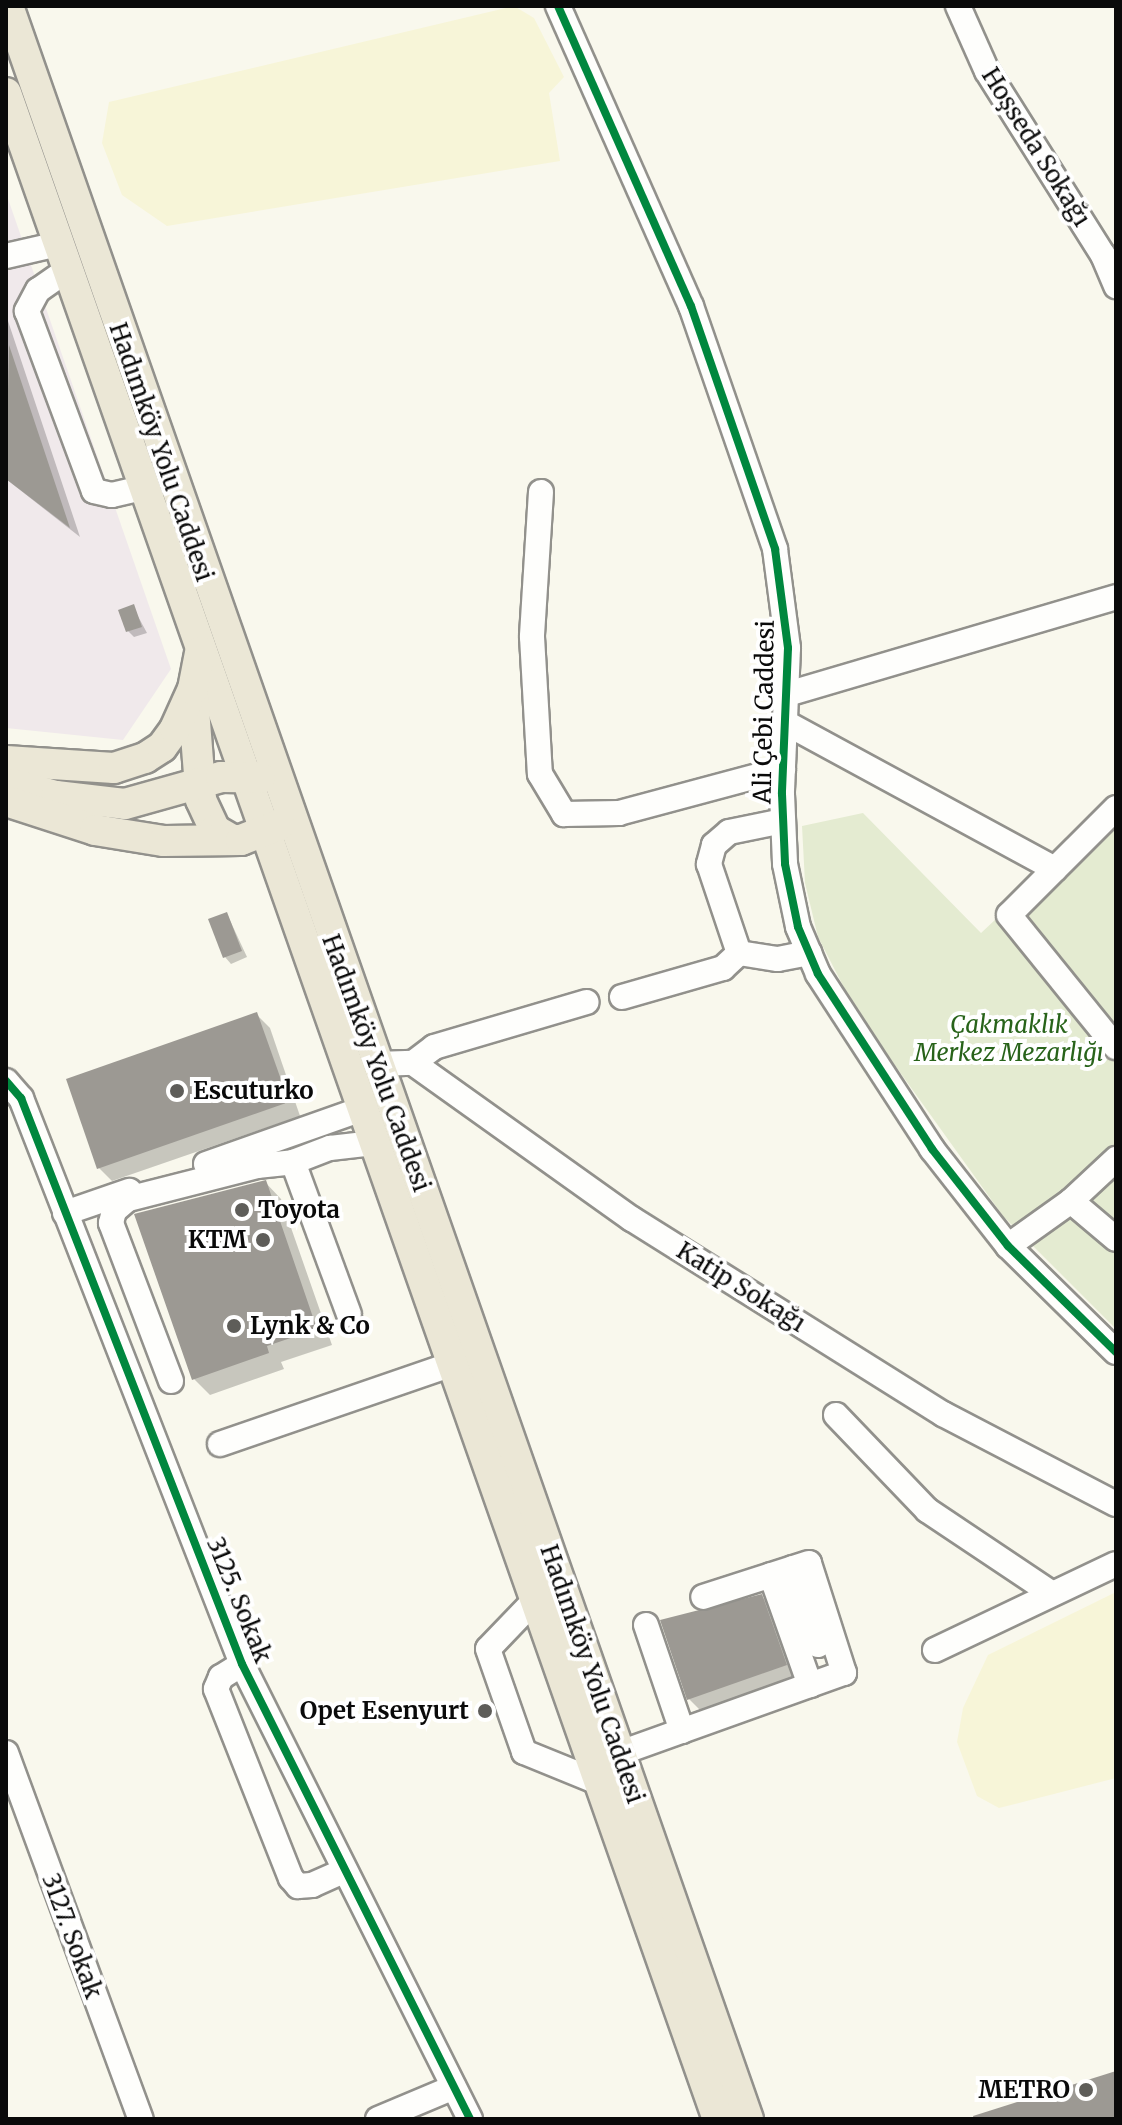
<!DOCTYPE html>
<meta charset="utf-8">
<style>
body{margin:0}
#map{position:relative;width:1122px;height:2125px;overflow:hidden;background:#f9f8ed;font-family:Merriweather,serif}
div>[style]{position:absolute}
.industrial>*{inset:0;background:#f0e9eb}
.farmland>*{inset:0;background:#f7f5d8}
.cemetery>*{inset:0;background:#e4ebd1}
.shadow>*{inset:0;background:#0003}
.building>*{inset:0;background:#9c9993}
.roads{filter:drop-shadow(2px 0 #92918c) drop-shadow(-2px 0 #92918c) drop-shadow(0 2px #92918c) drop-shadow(0 -2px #92918c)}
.minor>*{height:24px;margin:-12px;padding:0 12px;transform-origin:12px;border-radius:12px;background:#fefefc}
.major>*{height:30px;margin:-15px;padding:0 15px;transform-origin:15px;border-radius:15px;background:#ebe7d6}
.cycleway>*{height:8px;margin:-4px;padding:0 4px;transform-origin:4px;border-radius:4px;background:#00873e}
.dots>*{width:22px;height:22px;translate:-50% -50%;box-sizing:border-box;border:4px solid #fff;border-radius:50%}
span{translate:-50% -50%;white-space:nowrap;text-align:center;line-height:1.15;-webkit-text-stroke:8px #fff;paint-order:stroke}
.street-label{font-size:24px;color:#0a0a0a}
.park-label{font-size:24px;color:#28631a;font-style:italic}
.poi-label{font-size:24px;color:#0a0a0a;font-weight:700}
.left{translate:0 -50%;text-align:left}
.right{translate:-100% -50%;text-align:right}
.frame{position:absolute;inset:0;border:8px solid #0a0a0a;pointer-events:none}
</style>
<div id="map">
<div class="industrial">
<i style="clip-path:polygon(6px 193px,171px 669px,123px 740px,6px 728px)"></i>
</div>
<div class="farmland">
<i style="clip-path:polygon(514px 6px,534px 18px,564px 77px,549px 93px,560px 161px,167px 226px,122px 195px,102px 143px,109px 102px)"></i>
<i style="clip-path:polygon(1116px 1592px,1116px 1778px,999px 1808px,977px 1796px,957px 1742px,963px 1708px,988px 1655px)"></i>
</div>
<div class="cemetery">
<i style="clip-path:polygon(1116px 807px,1116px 1329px,1003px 1216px,856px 1011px,818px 937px,805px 883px,802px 826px,863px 813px,981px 933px)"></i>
</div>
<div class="shadow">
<i style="clip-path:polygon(6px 315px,80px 537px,6px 479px)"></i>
<i style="clip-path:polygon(133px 607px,147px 633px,134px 637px,128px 631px)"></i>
<i style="clip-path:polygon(227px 914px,247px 957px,231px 964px,225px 957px)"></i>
<i style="clip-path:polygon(257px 1015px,270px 1028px,300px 1116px,112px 1181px,99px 1168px)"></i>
<i style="clip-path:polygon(265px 1182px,281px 1199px,332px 1345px,281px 1362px,284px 1369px,210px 1395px,194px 1379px)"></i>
<i style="clip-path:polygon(761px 1596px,774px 1609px,799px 1678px,702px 1712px,689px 1699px)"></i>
</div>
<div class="building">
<i style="clip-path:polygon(9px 345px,70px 528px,6px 479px)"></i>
<i style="clip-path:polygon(134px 604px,142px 627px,126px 632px,118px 610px)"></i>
<i style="clip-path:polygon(227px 912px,242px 951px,223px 958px,208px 919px)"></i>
<i style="clip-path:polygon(257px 1012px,289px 1102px,97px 1169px,66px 1079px)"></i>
<i style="clip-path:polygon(266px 1180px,317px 1329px,267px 1346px,269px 1353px,192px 1380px,134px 1214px)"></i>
<i style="clip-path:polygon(762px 1594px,787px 1665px,687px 1700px,660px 1620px)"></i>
<i style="clip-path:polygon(1116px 2071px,1116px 2119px,974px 2119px,973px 2116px)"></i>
</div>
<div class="roads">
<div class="minor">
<i style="left:558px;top:6px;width:328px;rotate:66.1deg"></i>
<i style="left:691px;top:306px;width:257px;rotate:70.9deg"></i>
<i style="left:775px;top:549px;width:100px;rotate:82.5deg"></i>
<i style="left:788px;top:648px;width:146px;rotate:92.4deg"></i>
<i style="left:782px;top:794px;width:70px;rotate:87.5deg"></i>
<i style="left:785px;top:864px;width:64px;rotate:78.3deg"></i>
<i style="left:798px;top:927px;width:51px;rotate:66.9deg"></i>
<i style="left:818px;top:974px;width:209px;rotate:56.9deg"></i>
<i style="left:932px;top:1149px;width:123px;rotate:51.9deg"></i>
<i style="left:1008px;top:1246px;width:151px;rotate:44.5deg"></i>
<i style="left:958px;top:6px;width:71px;rotate:66deg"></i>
<i style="left:987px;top:71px;width:218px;rotate:57.8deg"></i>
<i style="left:1103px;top:255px;width:34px;rotate:67deg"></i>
<i style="left:6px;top:256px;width:53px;rotate:-13deg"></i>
<i style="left:67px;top:270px;width:35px;rotate:145deg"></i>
<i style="left:38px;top:290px;width:24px;rotate:118deg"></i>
<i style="left:27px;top:311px;width:192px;rotate:69.6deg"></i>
<i style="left:94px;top:491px;width:18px;rotate:13deg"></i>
<i style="left:112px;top:495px;width:32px;rotate:-13deg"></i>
<i style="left:541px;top:492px;width:145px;rotate:93.6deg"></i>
<i style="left:532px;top:637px;width:137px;rotate:86.7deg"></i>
<i style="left:540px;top:774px;width:47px;rotate:59deg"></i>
<i style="left:564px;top:814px;width:55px;rotate:-1deg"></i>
<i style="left:619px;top:813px;width:170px;rotate:-15deg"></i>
<i style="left:787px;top:694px;width:343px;rotate:-16.4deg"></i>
<i style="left:786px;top:723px;width:306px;rotate:28.5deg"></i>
<i style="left:1116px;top:808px;width:151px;rotate:135deg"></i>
<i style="left:1009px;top:915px;width:170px;rotate:51deg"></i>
<i style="left:783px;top:821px;width:55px;rotate:168.5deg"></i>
<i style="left:729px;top:832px;width:20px;rotate:139deg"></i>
<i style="left:714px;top:845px;width:20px;rotate:105deg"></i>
<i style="left:709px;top:864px;width:94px;rotate:71.4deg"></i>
<i style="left:739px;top:953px;width:39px;rotate:9deg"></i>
<i style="left:778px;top:959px;width:32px;rotate:-11deg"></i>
<i style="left:622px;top:997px;width:105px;rotate:-16deg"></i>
<i style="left:723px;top:968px;width:22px;rotate:-43deg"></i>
<i style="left:413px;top:1063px;width:26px;rotate:-37deg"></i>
<i style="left:434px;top:1047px;width:159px;rotate:-16.4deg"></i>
<i style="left:377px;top:1064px;width:36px;rotate:-2deg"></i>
<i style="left:413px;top:1063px;width:269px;rotate:35.5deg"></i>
<i style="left:632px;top:1219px;width:367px;rotate:32.1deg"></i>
<i style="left:943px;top:1414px;width:195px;rotate:27.5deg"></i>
<i style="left:6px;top:1081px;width:23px;rotate:49deg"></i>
<i style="left:21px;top:1098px;width:608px;rotate:68.67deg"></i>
<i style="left:242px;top:1664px;width:509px;rotate:63.38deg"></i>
<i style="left:293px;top:1162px;width:162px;rotate:69.8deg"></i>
<i style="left:206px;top:1164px;width:165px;rotate:-19.4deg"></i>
<i style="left:1071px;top:1201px;width:59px;rotate:40.2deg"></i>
<i style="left:65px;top:1213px;width:68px;rotate:-19deg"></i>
<i style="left:1008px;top:1246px;width:77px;rotate:-35.5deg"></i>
<i style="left:1071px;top:1201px;width:62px;rotate:-43deg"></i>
<i style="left:171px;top:1381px;width:169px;rotate:-110.8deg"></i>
<i style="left:111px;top:1223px;width:12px;rotate:-76deg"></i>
<i style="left:114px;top:1211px;width:18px;rotate:-41deg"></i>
<i style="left:128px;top:1199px;width:133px;rotate:-14.3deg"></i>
<i style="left:257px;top:1166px;width:36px;rotate:-6deg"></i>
<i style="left:293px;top:1162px;width:40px;rotate:-21deg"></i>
<i style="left:330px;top:1148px;width:44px;rotate:-6.5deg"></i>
<i style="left:836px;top:1415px;width:132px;rotate:46.2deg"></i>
<i style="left:927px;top:1510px;width:149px;rotate:33.8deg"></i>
<i style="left:220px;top:1444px;width:245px;rotate:-19deg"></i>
<i style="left:793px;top:1568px;width:81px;rotate:72deg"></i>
<i style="left:771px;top:1575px;width:117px;rotate:70.5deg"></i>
<i style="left:534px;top:1601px;width:66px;rotate:133.8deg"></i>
<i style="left:488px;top:1649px;width:109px;rotate:70.7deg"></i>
<i style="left:524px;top:1752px;width:82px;rotate:22.2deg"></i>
<i style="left:646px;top:1625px;width:112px;rotate:71.2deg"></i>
<i style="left:935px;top:1650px;width:200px;rotate:-25.4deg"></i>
<i style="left:242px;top:1664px;width:25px;rotate:148deg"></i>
<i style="left:221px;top:1677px;width:13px;rotate:113deg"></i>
<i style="left:216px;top:1689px;width:203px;rotate:68.4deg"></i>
<i style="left:291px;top:1878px;width:11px;rotate:49deg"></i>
<i style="left:298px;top:1886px;width:14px;rotate:-4deg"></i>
<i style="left:312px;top:1885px;width:36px;rotate:-24deg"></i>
<i style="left:6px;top:1753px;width:390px;rotate:69.8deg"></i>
<i style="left:620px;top:1753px;width:238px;rotate:-19.7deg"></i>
<i style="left:844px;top:1673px;width:115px;rotate:-107.7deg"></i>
<i style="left:809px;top:1563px;width:111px;rotate:162.2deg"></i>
<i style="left:378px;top:2119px;width:82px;rotate:-22.8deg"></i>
</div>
<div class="major">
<i style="left:8px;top:6px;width:2239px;rotate:70.7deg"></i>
<i style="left:6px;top:93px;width:2147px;rotate:70.64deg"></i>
<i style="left:193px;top:696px;width:104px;rotate:85.6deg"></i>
<i style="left:201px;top:800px;width:33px;rotate:65deg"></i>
<i style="left:215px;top:830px;width:20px;rotate:30deg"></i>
<i style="left:6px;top:761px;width:108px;rotate:3.7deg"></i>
<i style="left:114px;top:768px;width:33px;rotate:-18deg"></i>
<i style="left:145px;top:758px;width:20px;rotate:-33deg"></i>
<i style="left:162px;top:747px;width:22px;rotate:-54deg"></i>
<i style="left:175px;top:729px;width:44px;rotate:-65.8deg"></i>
<i style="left:193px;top:689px;width:38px;rotate:-79deg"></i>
<i style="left:12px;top:784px;width:46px;rotate:15.3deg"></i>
<i style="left:56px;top:796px;width:69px;rotate:6.6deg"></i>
<i style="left:125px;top:804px;width:100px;rotate:-15.7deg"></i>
<i style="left:221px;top:777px;width:39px;rotate:1deg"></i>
<i style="left:6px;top:801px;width:94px;rotate:18deg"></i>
<i style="left:95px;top:830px;width:70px;rotate:9.1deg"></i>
<i style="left:164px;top:841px;width:77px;rotate:-0.7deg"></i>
<i style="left:241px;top:840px;width:41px;rotate:-21.5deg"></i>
</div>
</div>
<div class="cycleway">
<i style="left:558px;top:6px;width:328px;rotate:66.1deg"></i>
<i style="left:691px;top:306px;width:257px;rotate:70.9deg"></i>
<i style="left:775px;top:549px;width:100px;rotate:82.5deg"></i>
<i style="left:788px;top:648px;width:146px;rotate:92.4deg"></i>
<i style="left:782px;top:794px;width:70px;rotate:87.5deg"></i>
<i style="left:785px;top:864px;width:64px;rotate:78.3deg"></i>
<i style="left:798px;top:927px;width:51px;rotate:66.9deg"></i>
<i style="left:818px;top:974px;width:209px;rotate:56.9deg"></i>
<i style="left:932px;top:1149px;width:123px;rotate:51.9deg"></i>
<i style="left:1008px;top:1246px;width:151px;rotate:44.5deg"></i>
<i style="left:6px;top:1081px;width:23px;rotate:49deg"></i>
<i style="left:21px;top:1098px;width:608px;rotate:68.67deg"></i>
<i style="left:242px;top:1664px;width:509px;rotate:63.38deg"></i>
</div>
<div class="dots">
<i style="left:177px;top:1091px;background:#5e5d59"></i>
<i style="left:242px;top:1210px;background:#5e5d59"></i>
<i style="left:263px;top:1240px;background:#5e5d59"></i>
<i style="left:234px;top:1326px;background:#5e5d59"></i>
<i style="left:485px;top:1711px;background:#5e5d59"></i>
<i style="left:1086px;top:2090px;background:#5e5d59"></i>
</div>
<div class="street-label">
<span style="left:1036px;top:147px;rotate:58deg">Hoşseda Sokağı</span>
<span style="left:161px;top:452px;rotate:71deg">Hadımköy Yolu Caddesi</span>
<span style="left:764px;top:712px;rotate:-89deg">Ali Çebi Caddesi</span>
<span style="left:376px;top:1063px;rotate:70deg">Hadımköy Yolu Caddesi</span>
<span style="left:741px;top:1287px;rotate:32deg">Katip Sokağı</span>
<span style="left:239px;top:1600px;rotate:68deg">3125. Sokak</span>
<span style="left:592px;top:1674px;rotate:71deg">Hadımköy Yolu Caddesi</span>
<span style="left:72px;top:1936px;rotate:70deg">3127. Sokak</span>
</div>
<div class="park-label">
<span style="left:1009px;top:1039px">Çakmaklık<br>Merkez Mezarlığı</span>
</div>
<div class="poi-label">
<span class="left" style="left:193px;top:1091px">Escuturko</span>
<span class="left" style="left:258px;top:1210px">Toyota</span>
<span class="right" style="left:247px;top:1240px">KTM</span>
<span class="left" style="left:250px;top:1326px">Lynk &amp; Co</span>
<span class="right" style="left:469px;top:1711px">Opet Esenyurt</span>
<span class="right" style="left:1070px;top:2090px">METRO</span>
</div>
<div class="frame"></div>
</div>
